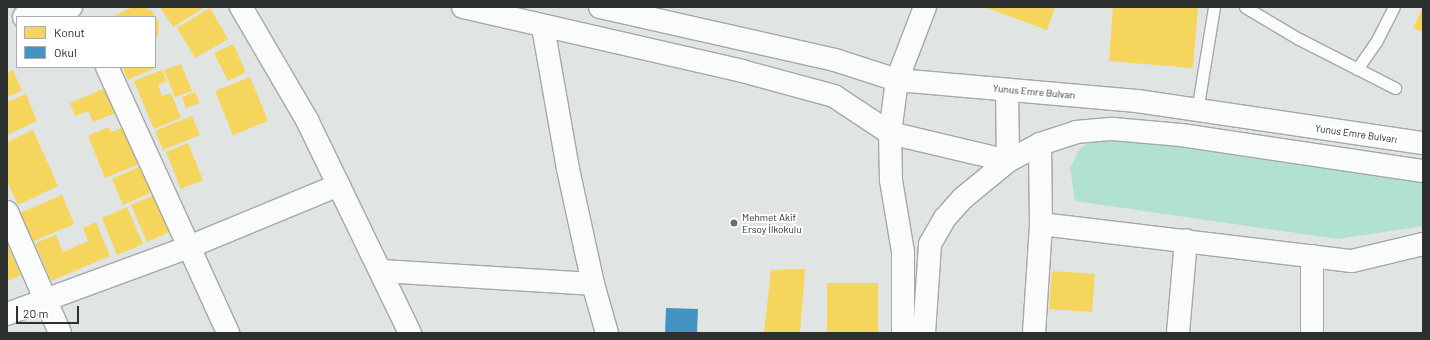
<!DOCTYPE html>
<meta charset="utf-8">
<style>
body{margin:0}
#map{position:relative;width:1430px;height:340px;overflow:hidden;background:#e0e5e3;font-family:Barlow,sans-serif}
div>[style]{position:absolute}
.green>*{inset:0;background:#b1e2d1}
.homes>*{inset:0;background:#f6d55c}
.schools>*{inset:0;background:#4393c3}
.roads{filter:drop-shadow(1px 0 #a4a8a6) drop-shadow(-1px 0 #a4a8a6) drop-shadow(0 1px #a4a8a6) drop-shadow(0 -1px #a4a8a6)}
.service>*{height:11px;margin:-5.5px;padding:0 5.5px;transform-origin:5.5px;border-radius:5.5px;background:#fafbfb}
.minor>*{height:22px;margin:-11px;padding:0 11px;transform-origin:11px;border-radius:11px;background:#fafbfb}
.tertiary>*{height:22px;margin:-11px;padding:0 11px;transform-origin:11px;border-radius:11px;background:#fafbfb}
.primary>*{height:22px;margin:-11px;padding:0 11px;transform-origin:11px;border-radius:11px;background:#fafbfb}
.dots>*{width:11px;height:11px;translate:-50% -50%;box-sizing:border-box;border:2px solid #fff;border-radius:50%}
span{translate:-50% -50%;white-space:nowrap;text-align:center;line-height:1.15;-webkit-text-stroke:4px #fff;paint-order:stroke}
.street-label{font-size:10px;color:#2c302e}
.poi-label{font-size:10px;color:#2c302e}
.left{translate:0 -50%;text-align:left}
.frame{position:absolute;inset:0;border:8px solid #2c302e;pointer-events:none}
.legend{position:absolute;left:16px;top:16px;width:140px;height:52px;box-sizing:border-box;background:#fff;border:1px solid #abacab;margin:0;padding:5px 7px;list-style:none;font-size:12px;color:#2c302e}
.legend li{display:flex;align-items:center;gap:8px;height:20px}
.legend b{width:20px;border:1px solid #abacab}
.scale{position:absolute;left:16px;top:306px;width:63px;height:18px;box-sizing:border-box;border:2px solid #2c302e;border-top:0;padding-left:5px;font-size:12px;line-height:14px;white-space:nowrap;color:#2c302e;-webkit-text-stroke:3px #fff;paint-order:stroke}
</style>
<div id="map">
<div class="green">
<i style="clip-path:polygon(1112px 138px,1183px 144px,1423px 181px,1423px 226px,1338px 239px,1075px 201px,1070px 168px,1080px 148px,1092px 141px)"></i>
</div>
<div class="homes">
<i style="clip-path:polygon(133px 7px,143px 7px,152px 11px,159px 22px,158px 36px,155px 39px,155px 17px,111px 17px)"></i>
<i style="clip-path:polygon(160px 7px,205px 7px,173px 27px)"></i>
<i style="clip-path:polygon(984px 7px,1055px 7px,1047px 30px)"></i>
<i style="clip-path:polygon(1113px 7px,1198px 7px,1193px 68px,1109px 61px)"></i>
<i style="clip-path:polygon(1423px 7px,1423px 32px,1413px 28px)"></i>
<i style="clip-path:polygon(210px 8px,228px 39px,195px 58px,177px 28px)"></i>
<i style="clip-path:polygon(233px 44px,246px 72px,228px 81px,214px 53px)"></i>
<i style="clip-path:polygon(155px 63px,157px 67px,128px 80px,122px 67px,155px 67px)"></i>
<i style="clip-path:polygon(181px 64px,192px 91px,175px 97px,164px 70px)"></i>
<i style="clip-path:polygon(13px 70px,22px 91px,7px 97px,7px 72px)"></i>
<i style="clip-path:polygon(162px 70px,167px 81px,158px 85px,162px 96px,171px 93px,181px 118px,154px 129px,134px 81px)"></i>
<i style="clip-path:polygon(250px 77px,268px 121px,233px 135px,215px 91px)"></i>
<i style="clip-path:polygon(106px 88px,116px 113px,93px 122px,88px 111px,75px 116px,70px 103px)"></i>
<i style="clip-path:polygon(195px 92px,200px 103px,186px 108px,182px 97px)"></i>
<i style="clip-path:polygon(26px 94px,37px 121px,7px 135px,7px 102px)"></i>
<i style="clip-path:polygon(192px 116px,200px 135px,163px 150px,155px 131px)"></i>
<i style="clip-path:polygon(108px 127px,111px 132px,125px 127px,141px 163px,105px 178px,88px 136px)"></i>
<i style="clip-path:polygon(33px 130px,58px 186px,18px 205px,7px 181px,7px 142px)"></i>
<i style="clip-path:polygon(188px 143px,203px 180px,181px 189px,166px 152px)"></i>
<i style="clip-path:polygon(143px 165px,154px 191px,123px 205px,112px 179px)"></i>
<i style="clip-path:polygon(159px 193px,174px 230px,147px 242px,131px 205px)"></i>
<i style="clip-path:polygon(62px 195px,74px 224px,32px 242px,20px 213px)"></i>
<i style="clip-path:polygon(127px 207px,143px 244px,117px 255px,102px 218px)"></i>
<i style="clip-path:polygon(96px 222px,110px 256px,51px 281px,35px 243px,56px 235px,63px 252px,88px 241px,83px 228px)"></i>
<i style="clip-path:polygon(7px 244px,21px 275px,7px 281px)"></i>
<i style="clip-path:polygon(805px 269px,800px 333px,764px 333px,771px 270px)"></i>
<i style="clip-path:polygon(1052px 271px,1095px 274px,1092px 312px,1049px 309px)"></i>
<i style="clip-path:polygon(827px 283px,878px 283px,878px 333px,827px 333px)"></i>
</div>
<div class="schools">
<i style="clip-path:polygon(666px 308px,698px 309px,697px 333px,665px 333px)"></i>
</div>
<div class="roads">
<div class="service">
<i style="left:1245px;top:7px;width:63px;rotate:30.7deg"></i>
<i style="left:1299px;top:39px;width:108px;rotate:27deg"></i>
<i style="left:1357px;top:69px;width:33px;rotate:-55deg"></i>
<i style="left:1376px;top:42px;width:39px;rotate:-63deg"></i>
<i style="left:1197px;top:111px;width:105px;rotate:-80.7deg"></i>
</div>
<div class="minor">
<i style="left:241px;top:7px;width:131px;rotate:59.7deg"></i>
<i style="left:307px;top:120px;width:237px;rotate:64.2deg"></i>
<i style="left:24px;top:17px;width:48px;rotate:-12deg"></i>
<i style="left:543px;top:27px;width:144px;rotate:80deg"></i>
<i style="left:568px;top:169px;width:118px;rotate:77.7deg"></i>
<i style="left:593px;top:284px;width:51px;rotate:74.1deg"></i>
<i style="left:107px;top:67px;width:292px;rotate:65.5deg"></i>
<i style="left:897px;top:80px;width:78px;rotate:-69deg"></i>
<i style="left:7px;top:212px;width:132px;rotate:66.3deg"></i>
<i style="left:1041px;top:224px;width:313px;rotate:6.8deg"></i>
<i style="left:1352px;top:261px;width:73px;rotate:-13.5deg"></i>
<i style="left:1312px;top:256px;width:77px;rotate:90deg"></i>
<i style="left:381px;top:271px;width:212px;rotate:3.5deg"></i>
<i style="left:7px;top:314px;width:194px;rotate:-20.2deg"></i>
<i style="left:189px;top:247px;width:162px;rotate:-22.5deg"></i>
<i style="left:1034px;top:333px;width:109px;rotate:-86.3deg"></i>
<i style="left:1041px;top:224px;width:80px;rotate:-90.7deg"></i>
<i style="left:1178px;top:333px;width:93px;rotate:-85.1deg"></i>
</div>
<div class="tertiary">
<i style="left:463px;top:7px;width:286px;rotate:12.9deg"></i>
<i style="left:742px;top:71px;width:95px;rotate:15.2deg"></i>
<i style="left:834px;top:96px;width:67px;rotate:33.5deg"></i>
<i style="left:890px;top:133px;width:121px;rotate:13.3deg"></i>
<i style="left:1008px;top:161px;width:71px;rotate:-90.8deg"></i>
<i style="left:600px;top:7px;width:241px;rotate:12.7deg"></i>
<i style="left:835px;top:60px;width:65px;rotate:17.9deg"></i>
</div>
<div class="primary">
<i style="left:903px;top:333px;width:81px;rotate:-90deg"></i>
<i style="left:903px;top:252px;width:73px;rotate:-99.5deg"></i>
<i style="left:891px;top:180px;width:47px;rotate:-91.2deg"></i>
<i style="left:890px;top:133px;width:53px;rotate:-82.5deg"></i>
<i style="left:897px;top:80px;width:241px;rotate:5deg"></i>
<i style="left:1137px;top:101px;width:289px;rotate:8.4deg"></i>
<i style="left:924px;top:333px;width:89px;rotate:-86.1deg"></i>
<i style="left:930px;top:244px;width:30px;rotate:-60deg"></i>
<i style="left:945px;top:218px;width:27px;rotate:-48deg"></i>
<i style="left:963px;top:198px;width:58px;rotate:-39.4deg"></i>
<i style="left:1008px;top:161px;width:36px;rotate:-28deg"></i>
<i style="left:1040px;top:144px;width:38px;rotate:-18deg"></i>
<i style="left:1076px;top:132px;width:37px;rotate:-5deg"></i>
<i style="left:1113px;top:129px;width:68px;rotate:5deg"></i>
<i style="left:1181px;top:135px;width:245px;rotate:8.5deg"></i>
</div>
</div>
<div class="dots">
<i style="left:734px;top:223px;background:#6b6f6d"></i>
</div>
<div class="street-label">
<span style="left:1034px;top:92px;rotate:5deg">Yunus Emre Bulvarı</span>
<span style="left:1356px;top:134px;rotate:8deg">Yunus Emre Bulvarı</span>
</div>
<div class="poi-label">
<span class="left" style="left:742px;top:223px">Mehmet Akif<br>Ersoy İlkokulu</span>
</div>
<div class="frame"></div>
<ul class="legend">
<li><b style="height:11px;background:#f6d55c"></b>Konut</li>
<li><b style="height:11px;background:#4393c3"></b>Okul</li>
</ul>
<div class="scale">20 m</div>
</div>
